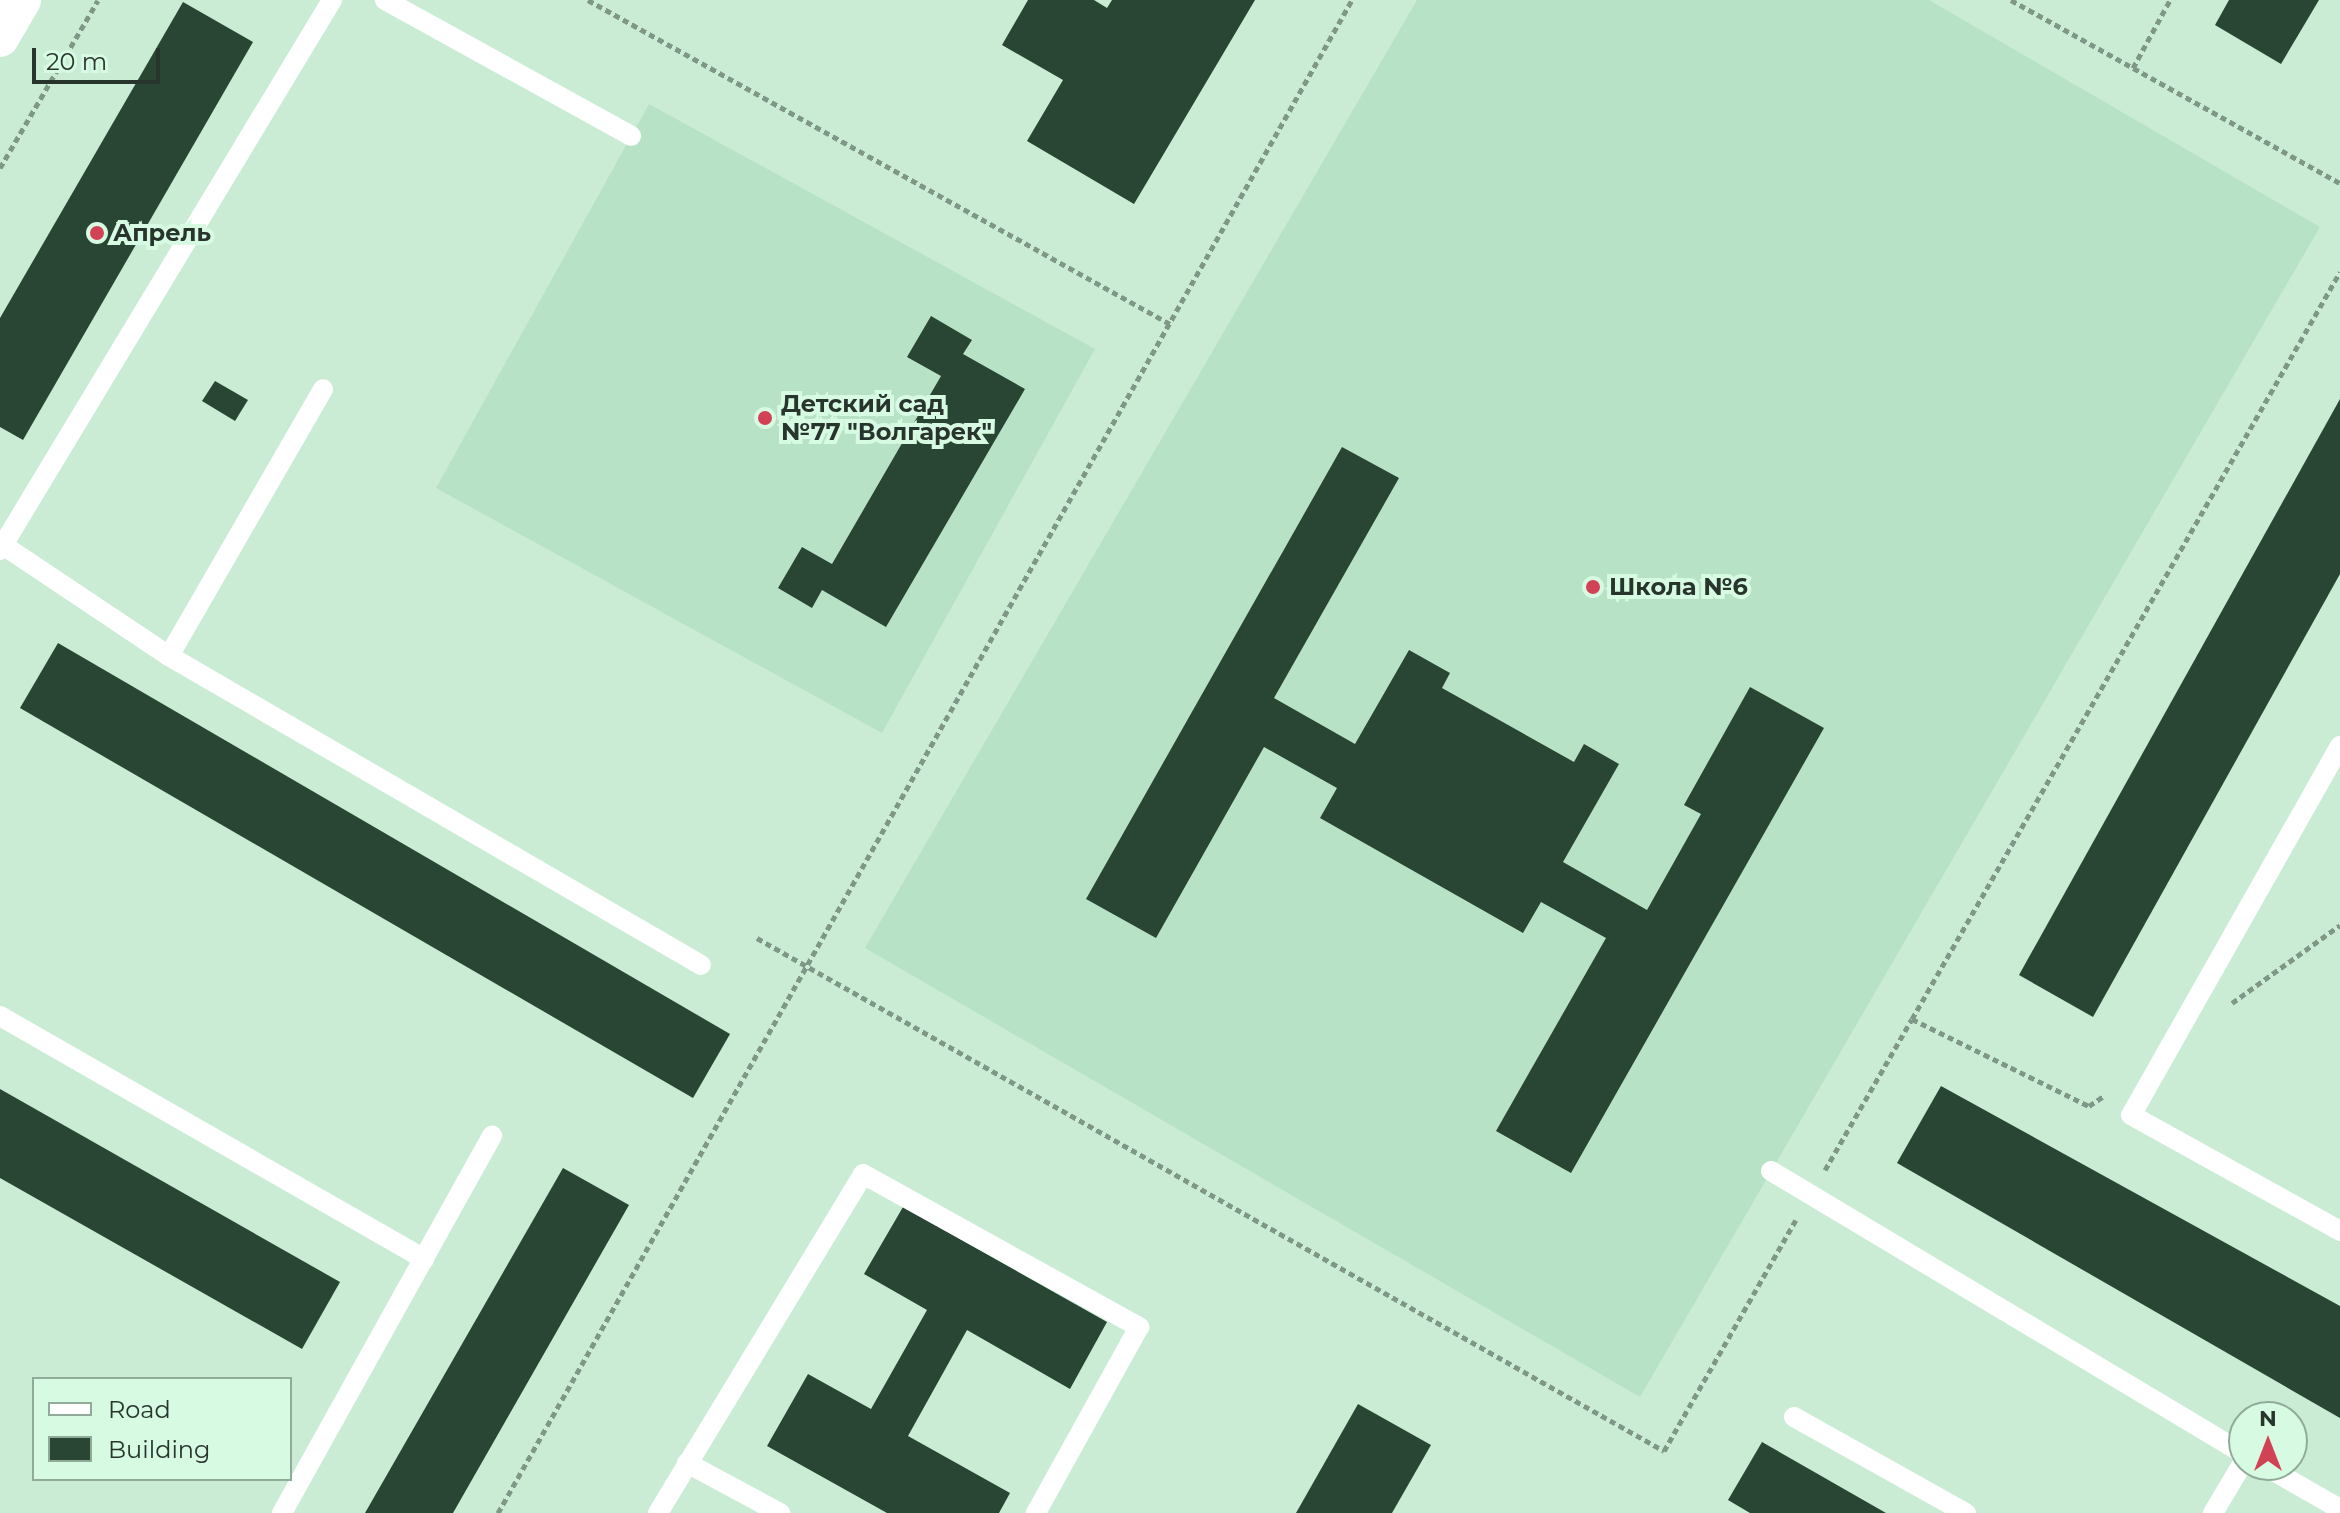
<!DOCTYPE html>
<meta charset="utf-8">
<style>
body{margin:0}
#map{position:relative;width:2340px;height:1513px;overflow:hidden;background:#caecd5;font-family:Montserrat,sans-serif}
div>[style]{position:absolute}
.built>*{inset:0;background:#b8e2c6}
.building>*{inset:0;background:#284633}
.path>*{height:5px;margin-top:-2.5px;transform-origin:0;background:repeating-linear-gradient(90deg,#7f9787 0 6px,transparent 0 10px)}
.lane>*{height:20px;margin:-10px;padding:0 10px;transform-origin:10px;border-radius:10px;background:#fff}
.street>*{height:38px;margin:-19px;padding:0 19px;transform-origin:19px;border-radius:19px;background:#fff}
.dots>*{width:22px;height:22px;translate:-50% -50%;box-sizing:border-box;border:4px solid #d7fae3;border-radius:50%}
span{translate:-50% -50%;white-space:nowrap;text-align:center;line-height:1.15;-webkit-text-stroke:8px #d7fae3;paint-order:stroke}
.poi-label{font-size:24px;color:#28352d;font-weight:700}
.left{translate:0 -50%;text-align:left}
.legend{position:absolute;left:32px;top:1377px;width:260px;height:104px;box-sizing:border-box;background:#d7fae3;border:2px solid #91ab9a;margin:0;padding:10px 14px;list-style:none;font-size:24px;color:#28352d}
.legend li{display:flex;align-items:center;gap:16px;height:40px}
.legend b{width:40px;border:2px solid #91ab9a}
.north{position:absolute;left:2228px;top:1401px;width:80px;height:80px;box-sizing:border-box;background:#d7fae3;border:2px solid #91ab9a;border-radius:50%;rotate:0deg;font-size:22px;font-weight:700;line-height:32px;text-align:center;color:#28352d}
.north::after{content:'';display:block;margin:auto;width:28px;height:36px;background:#d24255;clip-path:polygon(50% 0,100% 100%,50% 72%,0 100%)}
.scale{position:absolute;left:32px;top:48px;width:128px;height:36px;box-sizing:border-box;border:4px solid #28352d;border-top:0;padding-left:10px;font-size:24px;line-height:28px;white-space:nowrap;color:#28352d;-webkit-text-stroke:6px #d7fae3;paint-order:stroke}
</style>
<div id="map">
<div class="built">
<i style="clip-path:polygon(1417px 0,1929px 0,2320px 227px,1640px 1397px,865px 948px)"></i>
<i style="clip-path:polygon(649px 104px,1095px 349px,882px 733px,436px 488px)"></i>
</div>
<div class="building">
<i style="clip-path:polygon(1028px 0,1094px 0,1107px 8px,1112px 0,1255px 0,1134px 204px,1027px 141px,1063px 80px,1002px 45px)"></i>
<i style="clip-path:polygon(2229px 0,2319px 0,2281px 64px,2215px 25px)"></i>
<i style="clip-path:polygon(183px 2px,253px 42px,23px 440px,0 427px,0 318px)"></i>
<i style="clip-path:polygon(931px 316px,972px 340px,963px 354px,1025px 389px,886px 627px,822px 590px,812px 608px,778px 588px,802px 547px,832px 564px,941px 376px,907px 357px)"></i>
<i style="clip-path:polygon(215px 381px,248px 400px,235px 421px,202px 401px)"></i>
<i style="clip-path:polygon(2340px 399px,2340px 574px,2093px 1017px,2019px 975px)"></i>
<i style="clip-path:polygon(1342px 447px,1399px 478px,1274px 698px,1355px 744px,1409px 650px,1450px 673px,1442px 688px,1574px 762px,1584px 744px,1619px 764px,1563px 862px,1647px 910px,1701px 814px,1684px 805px,1750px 687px,1824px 728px,1571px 1173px,1496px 1131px,1606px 938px,1541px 902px,1523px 933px,1320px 818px,1337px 788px,1264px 747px,1156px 938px,1086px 899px)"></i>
<i style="clip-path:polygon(58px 643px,730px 1034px,693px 1098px,20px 708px)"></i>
<i style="clip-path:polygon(1941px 1086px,2340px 1306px,2340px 1418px,1897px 1163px)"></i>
<i style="clip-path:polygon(0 1089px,340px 1282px,302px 1349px,0 1178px)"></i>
<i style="clip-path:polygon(563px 1168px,629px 1205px,453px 1513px,365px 1513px)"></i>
<i style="clip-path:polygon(903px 1207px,1107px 1322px,1070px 1389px,967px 1330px,908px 1436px,1010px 1493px,999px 1513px,887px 1513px,767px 1446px,808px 1374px,871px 1409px,927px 1310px,864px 1274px)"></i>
<i style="clip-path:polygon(1358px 1404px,1431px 1445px,1392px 1513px,1296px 1513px)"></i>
<i style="clip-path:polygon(1762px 1442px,1886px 1513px,1750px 1513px,1728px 1500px)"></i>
</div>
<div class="path">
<i style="left:588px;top:0;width:666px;rotate:29.1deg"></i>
<i style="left:2011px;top:0;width:376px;rotate:29.1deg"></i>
<i style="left:2133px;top:68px;width:77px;rotate:-61.4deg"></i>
<i style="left:0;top:168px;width:194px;rotate:-59.7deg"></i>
<i style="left:757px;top:938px;width:1042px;rotate:29.49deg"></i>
<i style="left:1664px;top:1451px;width:266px;rotate:-60.3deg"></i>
<i style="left:2232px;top:1003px;width:133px;rotate:-35.8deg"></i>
<i style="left:1912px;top:1019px;width:861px;rotate:-60.19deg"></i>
<i style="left:1825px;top:1170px;width:174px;rotate:-60.1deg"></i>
<i style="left:1912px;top:1019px;width:197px;rotate:26.2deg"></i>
<i style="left:2089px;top:1106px;width:18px;rotate:-34deg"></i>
<i style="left:498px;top:1513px;width:1737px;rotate:-60.56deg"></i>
</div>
<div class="lane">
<i style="left:385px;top:0;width:281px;rotate:28.9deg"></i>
<i style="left:0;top:543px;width:203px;rotate:33.8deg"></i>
<i style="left:169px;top:656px;width:615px;rotate:30.15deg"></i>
<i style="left:0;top:550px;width:642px;rotate:-58.88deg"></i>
<i style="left:169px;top:656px;width:308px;rotate:-60deg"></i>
<i style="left:2340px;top:746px;width:424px;rotate:119.5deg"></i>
<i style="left:2131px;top:1115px;width:239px;rotate:29deg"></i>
<i style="left:0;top:1016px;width:489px;rotate:29.8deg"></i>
<i style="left:1771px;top:1171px;width:551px;rotate:30.89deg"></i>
<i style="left:1794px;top:1417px;width:197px;rotate:29.2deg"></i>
<i style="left:687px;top:1463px;width:106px;rotate:28.3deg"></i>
<i style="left:2263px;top:1465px;width:89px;rotate:29.7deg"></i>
<i style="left:282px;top:1513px;width:432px;rotate:-60.9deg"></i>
<i style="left:658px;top:1513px;width:396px;rotate:-58.8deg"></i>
<i style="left:863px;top:1174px;width:316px;rotate:29deg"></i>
<i style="left:1139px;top:1327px;width:213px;rotate:119deg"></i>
<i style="left:2213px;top:1513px;width:61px;rotate:-59.2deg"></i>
</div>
<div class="street">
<i style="left:0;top:38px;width:44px;rotate:-59.9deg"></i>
</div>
<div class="dots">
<i style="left:97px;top:233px;background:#d24255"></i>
<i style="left:765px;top:418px;background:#d24255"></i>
<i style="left:1593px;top:587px;background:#d24255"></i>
</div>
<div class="poi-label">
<span class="left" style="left:113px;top:233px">Апрель</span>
<span class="left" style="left:781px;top:418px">Детский сад<br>№77 "Волгарек"</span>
<span class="left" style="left:1609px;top:587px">Школа №6</span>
</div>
<ul class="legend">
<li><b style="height:10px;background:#fff"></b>Road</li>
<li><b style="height:22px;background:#284633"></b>Building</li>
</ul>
<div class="north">N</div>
<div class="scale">20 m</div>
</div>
